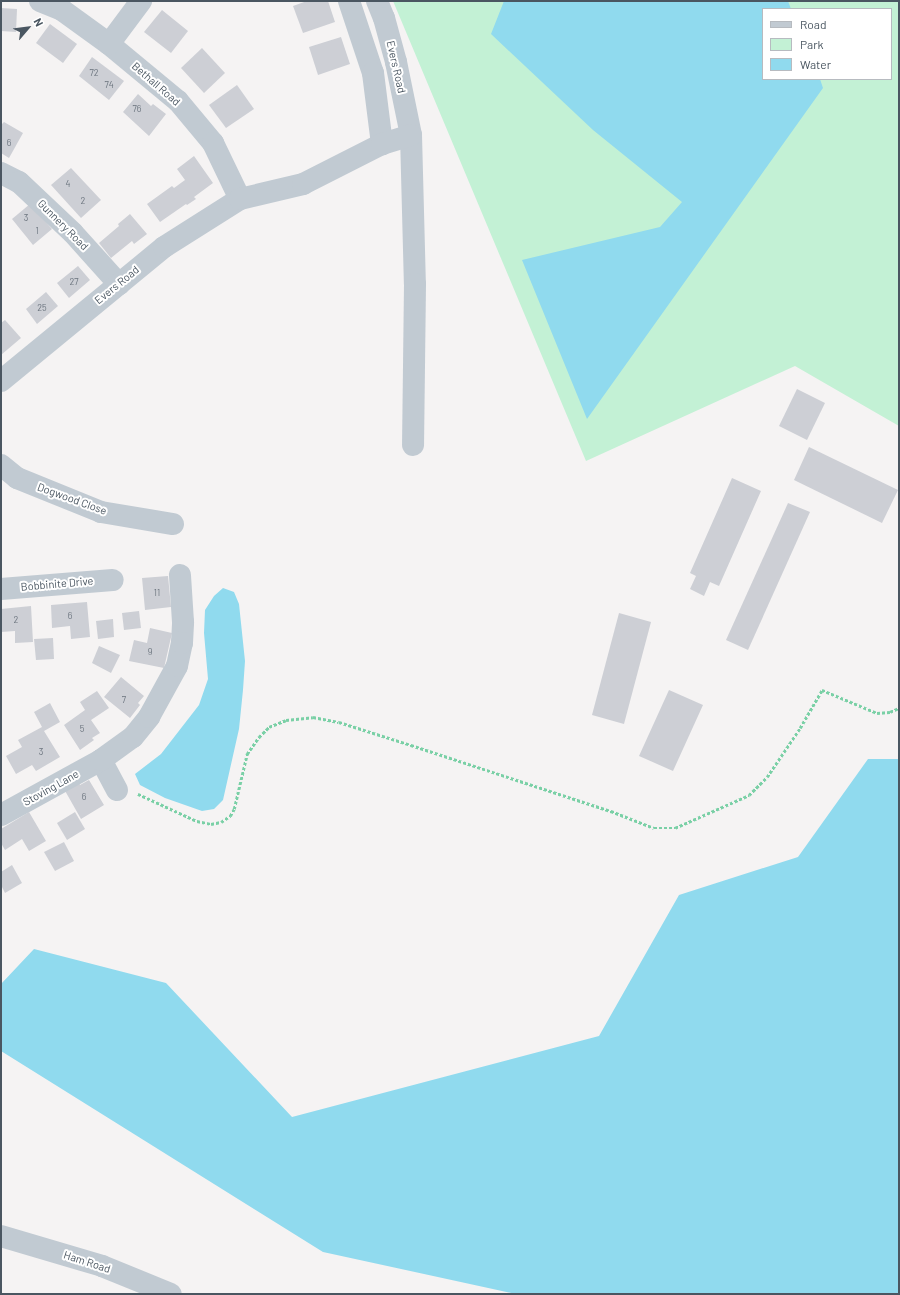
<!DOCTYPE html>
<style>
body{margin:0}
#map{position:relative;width:900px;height:1295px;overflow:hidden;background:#f5f3f3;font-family:Barlow,sans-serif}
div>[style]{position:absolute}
.green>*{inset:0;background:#c3f1d5}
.water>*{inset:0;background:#90daee}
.building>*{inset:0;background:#cdcfd5}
.path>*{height:2.5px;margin-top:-1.25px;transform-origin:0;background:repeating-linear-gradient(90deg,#7ad0a6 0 3px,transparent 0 5px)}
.minor>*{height:22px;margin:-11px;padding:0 11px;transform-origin:11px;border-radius:11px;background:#c1cad2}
span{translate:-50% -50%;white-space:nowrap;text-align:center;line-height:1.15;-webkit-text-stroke:4px #fff;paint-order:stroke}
.number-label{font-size:9px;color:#6b747e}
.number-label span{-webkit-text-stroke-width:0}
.street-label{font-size:11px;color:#4a5661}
.frame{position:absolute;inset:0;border:2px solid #4a5661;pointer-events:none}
.legend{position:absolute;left:762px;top:8px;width:130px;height:72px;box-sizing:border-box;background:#fff;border:1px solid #b7bbc0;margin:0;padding:5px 7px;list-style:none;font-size:12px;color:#4a5661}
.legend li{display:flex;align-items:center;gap:8px;height:20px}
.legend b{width:20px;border:1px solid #b7bbc0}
.north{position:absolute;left:8px;top:8px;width:40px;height:40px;-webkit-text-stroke:3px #fff;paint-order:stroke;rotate:62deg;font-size:11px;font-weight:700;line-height:16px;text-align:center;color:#4a5661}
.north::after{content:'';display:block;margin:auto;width:14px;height:18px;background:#4a5661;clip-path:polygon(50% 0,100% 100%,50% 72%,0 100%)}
</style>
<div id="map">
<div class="green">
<i style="clip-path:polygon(evenodd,393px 1px,899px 1px,899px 426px,795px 366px,586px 461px,393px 1px,763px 9px,891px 9px,891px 79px,763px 79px,763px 9px)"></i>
</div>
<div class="water">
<i style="clip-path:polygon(504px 1px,788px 1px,791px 9px,763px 9px,763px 79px,820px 79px,823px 88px,587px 419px,522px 260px,660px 227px,682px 202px,593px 130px,491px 34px)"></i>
<i style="clip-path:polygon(223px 588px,234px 592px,239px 604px,245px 661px,243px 690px,239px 729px,223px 800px,214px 809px,202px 811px,165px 798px,140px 785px,135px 774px,161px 754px,199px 705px,208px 679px,204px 633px,205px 610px,214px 596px)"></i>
<i style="clip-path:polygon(868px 759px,899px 759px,899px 1294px,516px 1294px,323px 1252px,1px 1051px,1px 984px,34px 949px,166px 983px,292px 1117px,599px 1036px,679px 895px,798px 857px)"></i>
</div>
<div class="building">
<i style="clip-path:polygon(307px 1px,328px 1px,335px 22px,303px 33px,293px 6px)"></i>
<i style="clip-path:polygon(1px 8px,17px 9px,16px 32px,1px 31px)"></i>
<i style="clip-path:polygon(162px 10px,188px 31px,171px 53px,144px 32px)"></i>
<i style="clip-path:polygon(50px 24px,77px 44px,63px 63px,36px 43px)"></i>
<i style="clip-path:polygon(341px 37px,350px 64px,318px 75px,309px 47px)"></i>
<i style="clip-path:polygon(202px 48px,225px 73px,204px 93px,181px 68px)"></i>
<i style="clip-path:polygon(92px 57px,124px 81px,109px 100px,79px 76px)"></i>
<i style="clip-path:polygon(237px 85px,254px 109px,226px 128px,209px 105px)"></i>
<i style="clip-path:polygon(138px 94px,151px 106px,153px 104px,166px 114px,149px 136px,123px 112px)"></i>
<i style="clip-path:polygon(4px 122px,23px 133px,9px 158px,1px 153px,1px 125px)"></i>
<i style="clip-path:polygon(194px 156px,213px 183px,194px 197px,196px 199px,187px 205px,186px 204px,160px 222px,147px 204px,172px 186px,174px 188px,185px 180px,177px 169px)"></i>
<i style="clip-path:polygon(71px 168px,101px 200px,81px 218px,51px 185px)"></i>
<i style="clip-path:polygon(30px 204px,52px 229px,33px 245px,12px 219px)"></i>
<i style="clip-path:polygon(130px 214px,147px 234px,134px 244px,132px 241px,111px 258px,99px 243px,119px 226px,118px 224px)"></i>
<i style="clip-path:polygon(78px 266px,90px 280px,69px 298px,57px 283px)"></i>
<i style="clip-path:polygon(46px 292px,58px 306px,37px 324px,26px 309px)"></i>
<i style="clip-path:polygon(5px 320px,21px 338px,1px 355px,1px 323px)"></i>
<i style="clip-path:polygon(797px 389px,825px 403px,807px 440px,779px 426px)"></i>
<i style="clip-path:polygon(809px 447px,898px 490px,882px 523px,794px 480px)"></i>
<i style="clip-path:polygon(732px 478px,761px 491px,719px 586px,710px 582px,704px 596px,690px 589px,696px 576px,690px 573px)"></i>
<i style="clip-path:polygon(788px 503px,810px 512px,748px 650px,726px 640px)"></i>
<i style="clip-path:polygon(168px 576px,171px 607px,145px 610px,142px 578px)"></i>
<i style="clip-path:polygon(87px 602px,90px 637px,71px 639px,70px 626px,52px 628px,51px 605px)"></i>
<i style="clip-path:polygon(31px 606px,33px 642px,15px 643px,15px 631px,1px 632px,1px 609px)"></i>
<i style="clip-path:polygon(139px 611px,141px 628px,124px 630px,122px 613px)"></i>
<i style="clip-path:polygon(619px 613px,651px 622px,624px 724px,592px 715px)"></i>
<i style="clip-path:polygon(113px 619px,114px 637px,98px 639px,96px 621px)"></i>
<i style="clip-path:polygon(150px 628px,172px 633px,164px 668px,129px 661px,134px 640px,147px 643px)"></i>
<i style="clip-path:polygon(53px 638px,54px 659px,36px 660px,34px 639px)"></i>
<i style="clip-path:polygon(99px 646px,120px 655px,111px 673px,92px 663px)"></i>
<i style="clip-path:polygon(121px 677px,144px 696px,138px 703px,140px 705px,130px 718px,104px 697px)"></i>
<i style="clip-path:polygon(669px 690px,703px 705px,673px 771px,639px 756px)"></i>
<i style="clip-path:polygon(97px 691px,109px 708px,91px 720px,100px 733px,92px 738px,94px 740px,80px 750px,64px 725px,85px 710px,80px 702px)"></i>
<i style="clip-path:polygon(50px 703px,60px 722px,44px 731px,60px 757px,36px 771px,32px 765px,16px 774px,6px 756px,22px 747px,18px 740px,42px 727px,34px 712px)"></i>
<i style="clip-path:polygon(89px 780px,104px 805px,81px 819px,64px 789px,78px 781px,80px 785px)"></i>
<i style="clip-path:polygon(29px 812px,46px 841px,29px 851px,22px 839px,5px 850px,1px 843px,1px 829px)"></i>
<i style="clip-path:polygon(75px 812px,85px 829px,67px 840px,57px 823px)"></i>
<i style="clip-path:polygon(64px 842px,74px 861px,55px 871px,44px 852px)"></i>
<i style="clip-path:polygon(12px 865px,22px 883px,5px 893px,1px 885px,1px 872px)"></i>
</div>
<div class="path">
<i style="left:138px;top:794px;width:65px;rotate:24.6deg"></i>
<i style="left:197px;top:821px;width:14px;rotate:12deg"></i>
<i style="left:211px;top:824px;width:10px;rotate:-11deg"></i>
<i style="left:221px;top:822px;width:11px;rotate:-34deg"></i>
<i style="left:230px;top:816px;width:8px;rotate:-60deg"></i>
<i style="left:234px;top:809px;width:57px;rotate:-76.7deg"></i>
<i style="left:247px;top:754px;width:21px;rotate:-55deg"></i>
<i style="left:259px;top:737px;width:14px;rotate:-45deg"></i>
<i style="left:269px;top:727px;width:18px;rotate:-22deg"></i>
<i style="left:286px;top:720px;width:27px;rotate:-6deg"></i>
<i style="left:313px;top:717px;width:26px;rotate:11deg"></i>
<i style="left:339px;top:722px;width:76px;rotate:17.7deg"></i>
<i style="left:411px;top:745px;width:211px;rotate:18.3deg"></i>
<i style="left:611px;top:811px;width:46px;rotate:21.6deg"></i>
<i style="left:654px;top:828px;width:21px"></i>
<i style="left:675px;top:828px;width:81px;rotate:-24deg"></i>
<i style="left:749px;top:795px;width:25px;rotate:-45deg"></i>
<i style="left:767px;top:777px;width:59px;rotate:-56deg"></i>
<i style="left:800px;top:728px;width:44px;rotate:-59.9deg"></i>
<i style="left:822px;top:690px;width:60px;rotate:22.7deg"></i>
<i style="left:877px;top:713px;width:13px;rotate:-4deg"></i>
<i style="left:890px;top:712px;width:10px;rotate:-24deg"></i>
</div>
<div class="minor">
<i style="left:40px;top:1px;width:24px;rotate:22deg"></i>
<i style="left:62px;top:10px;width:58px;rotate:35.9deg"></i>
<i style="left:109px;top:44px;width:89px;rotate:39.6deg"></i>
<i style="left:178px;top:101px;width:55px;rotate:50.2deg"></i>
<i style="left:213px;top:143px;width:62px;rotate:64.3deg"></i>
<i style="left:349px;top:1px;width:76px;rotate:71.6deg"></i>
<i style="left:373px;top:73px;width:72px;rotate:82.8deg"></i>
<i style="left:377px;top:1px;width:18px;rotate:68deg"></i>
<i style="left:384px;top:18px;width:46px;rotate:74.7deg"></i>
<i style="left:396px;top:62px;width:75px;rotate:78.4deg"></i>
<i style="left:411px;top:135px;width:149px;rotate:88.5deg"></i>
<i style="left:415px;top:284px;width:161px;rotate:90.7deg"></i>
<i style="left:109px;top:44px;width:54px;rotate:-53.3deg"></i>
<i style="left:1px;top:173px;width:20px;rotate:27deg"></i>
<i style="left:19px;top:182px;width:74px;rotate:43.4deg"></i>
<i style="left:73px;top:233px;width:69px;rotate:48deg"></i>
<i style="left:1px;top:381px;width:211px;rotate:-39.4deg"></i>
<i style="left:164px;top:247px;width:90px;rotate:-32.3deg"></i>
<i style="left:240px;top:199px;width:65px;rotate:-13.4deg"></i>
<i style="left:303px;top:184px;width:89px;rotate:-26.9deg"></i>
<i style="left:382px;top:144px;width:30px;rotate:-17deg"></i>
<i style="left:1px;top:465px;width:21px;rotate:39deg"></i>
<i style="left:17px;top:478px;width:91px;rotate:22deg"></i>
<i style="left:101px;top:512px;width:73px;rotate:9.5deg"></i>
<i style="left:1px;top:589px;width:112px;rotate:-4.6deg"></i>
<i style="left:101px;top:760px;width:34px;rotate:62deg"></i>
<i style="left:1px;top:815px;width:114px;rotate:-28.8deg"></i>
<i style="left:101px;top:760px;width:39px;rotate:-36deg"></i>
<i style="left:133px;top:737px;width:26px;rotate:-51deg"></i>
<i style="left:149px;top:717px;width:58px;rotate:-61.2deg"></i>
<i style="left:177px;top:666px;width:24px;rotate:-78deg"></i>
<i style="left:182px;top:643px;width:21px;rotate:-87deg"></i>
<i style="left:183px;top:622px;width:47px;rotate:-93.7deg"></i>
<i style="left:1px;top:1236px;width:105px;rotate:16.5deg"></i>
<i style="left:102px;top:1266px;width:74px;rotate:22.1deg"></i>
</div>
<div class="number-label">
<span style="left:94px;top:73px">72</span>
<span style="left:109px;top:85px">74</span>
<span style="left:137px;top:109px">76</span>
<span style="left:9px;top:143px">6</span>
<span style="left:68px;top:184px">4</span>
<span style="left:83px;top:201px">2</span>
<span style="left:26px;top:218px">3</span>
<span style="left:37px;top:231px">1</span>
<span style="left:74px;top:282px">27</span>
<span style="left:42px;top:308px">25</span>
<span style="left:157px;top:593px">11</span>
<span style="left:70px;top:616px">6</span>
<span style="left:16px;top:620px">2</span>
<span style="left:150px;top:652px">9</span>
<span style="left:124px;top:700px">7</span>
<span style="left:82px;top:729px">5</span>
<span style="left:41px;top:752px">3</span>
<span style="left:84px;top:797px">6</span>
</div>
<div class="street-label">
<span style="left:396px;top:67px;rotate:77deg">Evers Road</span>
<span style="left:156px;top:84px;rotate:41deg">Bethall Road</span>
<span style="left:63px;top:225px;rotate:45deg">Gunnery Road</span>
<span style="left:117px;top:285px;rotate:-39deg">Evers Road</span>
<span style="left:72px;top:499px;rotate:20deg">Dogwood Close</span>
<span style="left:57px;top:584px;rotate:-5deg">Bobbinite Drive</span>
<span style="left:51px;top:788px;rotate:-29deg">Stoving Lane</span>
<span style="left:87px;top:1262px;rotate:18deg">Ham Road</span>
</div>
<div class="frame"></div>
<ul class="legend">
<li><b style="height:5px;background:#c1cad2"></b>Road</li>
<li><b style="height:11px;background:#c3f1d5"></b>Park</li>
<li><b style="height:11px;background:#90daee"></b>Water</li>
</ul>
<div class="north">N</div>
</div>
